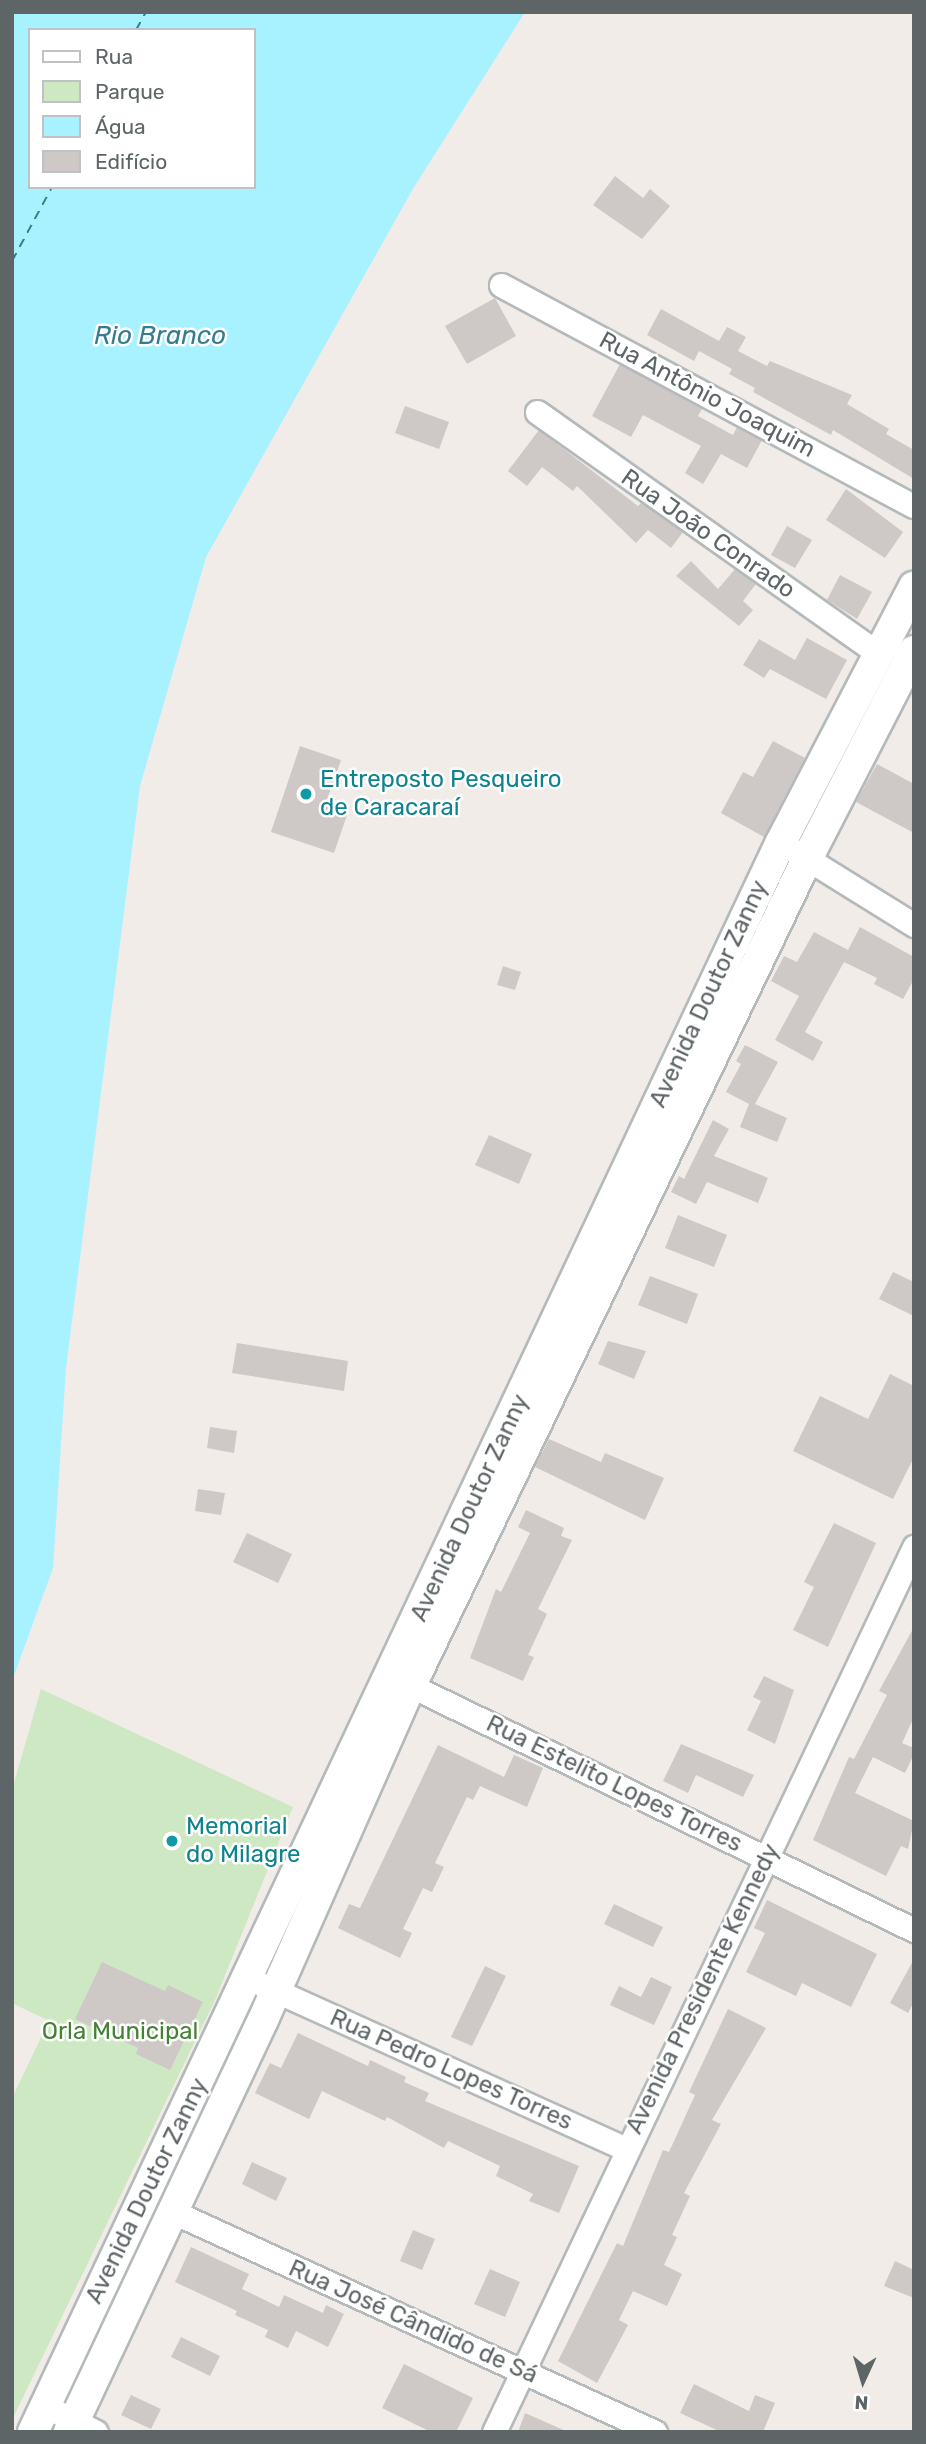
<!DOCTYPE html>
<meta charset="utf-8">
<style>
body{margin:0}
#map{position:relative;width:926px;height:2444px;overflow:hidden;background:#f1ece7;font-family:Rubik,sans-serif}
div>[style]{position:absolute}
.green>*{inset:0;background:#cde8c3}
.water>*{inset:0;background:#a8f1ff}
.ferry>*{height:2px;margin-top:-1px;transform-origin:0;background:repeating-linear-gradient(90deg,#367b90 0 9px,transparent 0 16px)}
.building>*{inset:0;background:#cec9c6}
.roads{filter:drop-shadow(2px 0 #b4b9bb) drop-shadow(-2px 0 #b4b9bb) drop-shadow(0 2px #b4b9bb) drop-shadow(0 -2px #b4b9bb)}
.minor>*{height:23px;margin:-11.5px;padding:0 11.5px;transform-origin:11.5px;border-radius:11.5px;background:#fff}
.tertiary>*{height:30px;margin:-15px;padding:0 15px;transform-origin:15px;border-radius:15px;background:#fff}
.dots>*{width:19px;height:19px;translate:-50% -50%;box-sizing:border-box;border:4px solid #fff;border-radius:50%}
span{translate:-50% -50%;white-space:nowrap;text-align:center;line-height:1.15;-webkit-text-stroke:5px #fff;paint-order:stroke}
.street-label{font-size:24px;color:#5e6567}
.culture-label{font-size:24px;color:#0d838f}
.left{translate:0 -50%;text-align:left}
.park-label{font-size:24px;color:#438232}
.water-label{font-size:26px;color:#367b90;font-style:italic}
.frame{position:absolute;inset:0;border:14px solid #5e6567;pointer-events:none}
.legend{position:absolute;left:28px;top:28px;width:228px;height:161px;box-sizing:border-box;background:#fff;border:2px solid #bfc1c2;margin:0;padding:9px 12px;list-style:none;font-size:21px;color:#5e6567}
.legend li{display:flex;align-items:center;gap:14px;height:35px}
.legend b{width:35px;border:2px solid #bfc1c2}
.north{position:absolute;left:828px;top:2346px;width:70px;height:70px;-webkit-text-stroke:5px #fff;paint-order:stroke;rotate:184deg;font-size:19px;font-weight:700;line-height:28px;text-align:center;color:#5e6567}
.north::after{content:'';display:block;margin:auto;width:24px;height:32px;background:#5e6567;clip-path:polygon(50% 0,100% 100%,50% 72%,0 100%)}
</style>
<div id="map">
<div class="green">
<i style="clip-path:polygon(41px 1689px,293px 1807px,216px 1998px,12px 2420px,12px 2098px,49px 2021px,12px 2003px,12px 1790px)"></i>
</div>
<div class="water">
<i style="clip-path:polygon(evenodd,12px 12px,525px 12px,414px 187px,206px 557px,140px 786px,66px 1368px,53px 1568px,12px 1681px,12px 12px,30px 30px,254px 30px,254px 187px,30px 187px,30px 30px)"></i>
</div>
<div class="ferry">
<i style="left:136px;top:30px;width:21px;rotate:-61deg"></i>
<i style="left:12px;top:261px;width:84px;rotate:-61.6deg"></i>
</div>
<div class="building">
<i style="clip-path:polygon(615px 176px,643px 198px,650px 189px,670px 206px,642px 239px,593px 205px)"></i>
<i style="clip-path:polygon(495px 298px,516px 336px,467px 364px,445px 326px)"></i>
<i style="clip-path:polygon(661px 309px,719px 341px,727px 327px,746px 337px,738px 351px,767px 366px,770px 361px,852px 395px,847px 404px,889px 429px,886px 434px,914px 450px,914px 479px,833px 430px,831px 435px,753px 392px,755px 388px,729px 374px,732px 369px,699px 351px,694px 361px,647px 335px)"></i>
<i style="clip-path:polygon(620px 364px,702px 409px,698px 416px,733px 435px,737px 427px,762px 440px,747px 468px,721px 454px,703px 484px,685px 473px,701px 446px,643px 415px,631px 437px,592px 416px)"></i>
<i style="clip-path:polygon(405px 406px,449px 422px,439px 449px,395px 433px)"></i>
<i style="clip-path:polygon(539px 430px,638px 506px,641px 503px,683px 532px,671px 548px,648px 530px,636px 543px,577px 486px,573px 491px,542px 467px,527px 486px,508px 471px)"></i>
<i style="clip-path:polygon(846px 489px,903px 532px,885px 558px,826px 520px)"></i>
<i style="clip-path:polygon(787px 526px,812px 540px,795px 568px,771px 555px)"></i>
<i style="clip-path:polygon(691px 561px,718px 589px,735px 569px,756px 584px,743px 601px,753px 610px,739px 626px,676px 576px)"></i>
<i style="clip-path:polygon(840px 575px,872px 592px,857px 619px,827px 600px)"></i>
<i style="clip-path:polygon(807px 638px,847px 660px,826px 699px,770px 669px,764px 678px,743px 665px,759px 639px,795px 660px)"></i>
<i style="clip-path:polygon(773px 741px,805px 758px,764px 837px,721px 813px,743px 772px,753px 777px)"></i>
<i style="clip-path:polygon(300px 746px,341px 760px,325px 805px,348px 812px,334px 853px,271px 832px)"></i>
<i style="clip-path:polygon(877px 764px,914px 784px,914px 833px,856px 802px)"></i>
<i style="clip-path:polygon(860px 927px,914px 957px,914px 979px,903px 999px,874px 984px,877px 978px,844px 962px,805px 1032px,823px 1042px,813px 1061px,775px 1040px,799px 996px,771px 981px,784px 956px,797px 962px,814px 932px,848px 950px)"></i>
<i style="clip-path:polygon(503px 966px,521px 972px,515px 990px,497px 985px)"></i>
<i style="clip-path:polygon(745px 1045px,778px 1062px,755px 1104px,787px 1118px,777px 1142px,740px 1127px,749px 1104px,726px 1092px,741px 1064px,736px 1061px)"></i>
<i style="clip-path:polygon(713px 1120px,729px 1129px,714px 1156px,768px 1178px,758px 1203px,707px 1182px,696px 1204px,671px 1192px,679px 1176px,684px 1179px)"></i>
<i style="clip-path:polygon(489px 1135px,532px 1154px,519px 1184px,475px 1165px)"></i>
<i style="clip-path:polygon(678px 1215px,727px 1235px,714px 1267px,665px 1248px)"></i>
<i style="clip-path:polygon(893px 1272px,914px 1282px,914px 1316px,879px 1299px)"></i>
<i style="clip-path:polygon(650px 1276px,698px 1294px,687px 1324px,638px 1305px)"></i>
<i style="clip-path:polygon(608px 1341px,646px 1351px,634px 1379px,598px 1364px)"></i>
<i style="clip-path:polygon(237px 1343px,348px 1361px,344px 1391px,232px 1373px)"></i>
<i style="clip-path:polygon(890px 1374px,914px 1386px,914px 1457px,893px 1499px,793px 1451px,820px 1396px,868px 1419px)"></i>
<i style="clip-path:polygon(210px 1427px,237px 1431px,234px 1453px,207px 1448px)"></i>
<i style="clip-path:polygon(549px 1439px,601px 1462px,605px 1453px,664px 1478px,645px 1520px,535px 1467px)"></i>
<i style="clip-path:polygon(198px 1489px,225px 1493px,221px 1515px,195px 1511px)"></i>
<i style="clip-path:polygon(526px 1510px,564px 1528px,561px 1536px,572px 1540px,538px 1609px,547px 1614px,528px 1655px,534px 1657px,523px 1681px,470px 1658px,496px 1589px,501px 1592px,530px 1533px,518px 1527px)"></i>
<i style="clip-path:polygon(834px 1523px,876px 1543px,828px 1647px,793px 1630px,814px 1587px,804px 1582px)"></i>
<i style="clip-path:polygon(247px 1533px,292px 1554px,278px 1583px,233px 1562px)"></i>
<i style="clip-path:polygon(914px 1627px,914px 1717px,902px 1743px,914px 1748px,914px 1754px,905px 1773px,873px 1757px,855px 1793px,914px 1821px,908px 1849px,901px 1846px,886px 1876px,813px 1840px,849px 1757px,854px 1759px,887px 1695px,879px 1691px)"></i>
<i style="clip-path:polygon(764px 1676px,794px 1690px,775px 1744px,747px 1730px,761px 1701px,753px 1697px)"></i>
<i style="clip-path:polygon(681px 1744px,754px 1775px,743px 1797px,696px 1775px,688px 1793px,663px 1781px)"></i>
<i style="clip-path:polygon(438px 1745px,504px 1777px,514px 1755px,543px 1768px,527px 1807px,480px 1786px,473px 1800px,467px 1797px,435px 1863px,444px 1867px,432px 1892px,423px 1888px,403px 1929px,412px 1933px,400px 1958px,338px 1928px,349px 1904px,360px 1908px)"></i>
<i style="clip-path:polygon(767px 1900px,877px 1954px,851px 2007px,802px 1983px,796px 1996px,746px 1972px,765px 1933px,754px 1928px)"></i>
<i style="clip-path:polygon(614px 1904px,663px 1927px,653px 1947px,604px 1924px)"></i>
<i style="clip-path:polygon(914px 1959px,914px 2002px,908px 2013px,890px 2003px)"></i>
<i style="clip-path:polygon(102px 1962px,165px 1991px,168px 1985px,203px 2002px,170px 2070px,136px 2054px,138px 2048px,75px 2019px)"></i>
<i style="clip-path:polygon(485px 1966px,506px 1976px,472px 2046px,451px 2037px)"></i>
<i style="clip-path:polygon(651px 1977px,672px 1987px,654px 2025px,610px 2005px,619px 1986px,641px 1997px)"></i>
<i style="clip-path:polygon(728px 2009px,766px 2028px,712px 2120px,721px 2124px,684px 2193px,690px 2196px,672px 2235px,677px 2237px,664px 2265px,682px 2274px,667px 2306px,633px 2291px,619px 2320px,628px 2325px,597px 2383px,558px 2361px,617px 2243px,623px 2246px,663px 2150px,669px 2152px,695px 2095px,689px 2092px)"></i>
<i style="clip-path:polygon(298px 2033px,368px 2066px,370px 2060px,406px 2077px,404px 2082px,429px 2093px,425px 2101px,579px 2166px,559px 2213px,529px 2201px,533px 2194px,496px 2176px,500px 2166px,448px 2141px,444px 2148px,387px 2117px,385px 2121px,322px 2091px,309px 2119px,255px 2093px,270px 2063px,281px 2068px)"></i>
<i style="clip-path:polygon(252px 2162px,287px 2178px,276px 2201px,242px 2184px)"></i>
<i style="clip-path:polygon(413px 2230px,435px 2239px,422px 2270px,400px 2261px)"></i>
<i style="clip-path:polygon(191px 2247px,249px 2274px,242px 2289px,279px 2307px,284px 2295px,323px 2313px,326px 2305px,344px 2314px,328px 2347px,296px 2331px,288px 2348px,265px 2337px,268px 2330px,235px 2315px,237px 2311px,175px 2282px)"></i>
<i style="clip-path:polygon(895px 2261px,914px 2270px,914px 2298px,884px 2286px)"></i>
<i style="clip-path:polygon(490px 2269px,520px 2282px,505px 2317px,474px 2304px)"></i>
<i style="clip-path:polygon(181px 2337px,220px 2356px,210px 2376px,171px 2357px)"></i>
<i style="clip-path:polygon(404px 2364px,473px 2398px,456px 2432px,431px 2432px,382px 2408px)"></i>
<i style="clip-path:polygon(694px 2384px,749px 2411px,755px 2395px,775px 2403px,763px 2432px,721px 2432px,680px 2413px)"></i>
<i style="clip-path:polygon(131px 2395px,161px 2409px,151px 2429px,121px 2415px)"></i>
<i style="clip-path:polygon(525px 2413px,568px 2432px,518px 2432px)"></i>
</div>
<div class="roads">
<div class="minor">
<i style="left:501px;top:285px;width:468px;rotate:28.2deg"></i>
<i style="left:537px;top:412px;width:420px;rotate:35.3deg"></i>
<i style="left:795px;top:851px;width:140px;rotate:31.9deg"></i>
<i style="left:397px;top:1679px;width:575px;rotate:25.9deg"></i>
<i style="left:263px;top:1985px;width:399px;rotate:24.3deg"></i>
<i style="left:171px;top:2211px;width:532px;rotate:24.54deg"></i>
<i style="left:45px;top:2406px;width:57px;rotate:27deg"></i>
<i style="left:494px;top:2432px;width:980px;rotate:-64.61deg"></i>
</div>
<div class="tertiary">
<i style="left:33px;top:2432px;width:1757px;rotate:-64.81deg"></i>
<i style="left:781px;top:842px;width:288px;rotate:-62.5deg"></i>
<i style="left:69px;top:2432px;width:455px;rotate:-64.8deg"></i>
<i style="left:263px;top:2020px;width:366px;rotate:-66.2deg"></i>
<i style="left:411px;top:1685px;width:916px;rotate:-64.39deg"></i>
<i style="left:807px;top:859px;width:234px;rotate:-62.8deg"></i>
</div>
</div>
<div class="dots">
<i style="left:306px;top:794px;background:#0f9aa8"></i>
<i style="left:172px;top:1841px;background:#0f9aa8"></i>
</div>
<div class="street-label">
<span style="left:707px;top:395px;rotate:28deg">Rua Antônio Joaquim</span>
<span style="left:708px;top:534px;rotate:35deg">Rua João Conrado</span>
<span style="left:709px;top:994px;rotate:-65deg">Avenida Doutor Zanny</span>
<span style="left:470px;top:1508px;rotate:-65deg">Avenida Doutor Zanny</span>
<span style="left:614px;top:1784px;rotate:26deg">Rua Estelito Lopes Torres</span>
<span style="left:703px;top:1989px;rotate:-64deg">Avenida Presidente Kennedy</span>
<span style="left:451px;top:2070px;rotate:24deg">Rua Pedro Lopes Torres</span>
<span style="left:147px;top:2191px;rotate:-64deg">Avenida Doutor Zanny</span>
<span style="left:413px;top:2322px;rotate:24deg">Rua José Cândido de Sá</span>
</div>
<div class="culture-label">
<span class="left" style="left:320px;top:794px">Entreposto Pesqueiro<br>de Caracaraí</span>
<span class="left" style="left:186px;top:1841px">Memorial<br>do Milagre</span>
</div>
<div class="park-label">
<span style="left:120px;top:2032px">Orla Municipal</span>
</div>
<div class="water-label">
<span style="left:160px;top:336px">Rio Branco</span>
</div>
<div class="frame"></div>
<ul class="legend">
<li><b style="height:9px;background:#fff"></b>Rua</li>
<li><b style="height:19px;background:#cde8c3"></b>Parque</li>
<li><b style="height:19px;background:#a8f1ff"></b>Água</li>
<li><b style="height:19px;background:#cec9c6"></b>Edifício</li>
</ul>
<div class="north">N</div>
</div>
